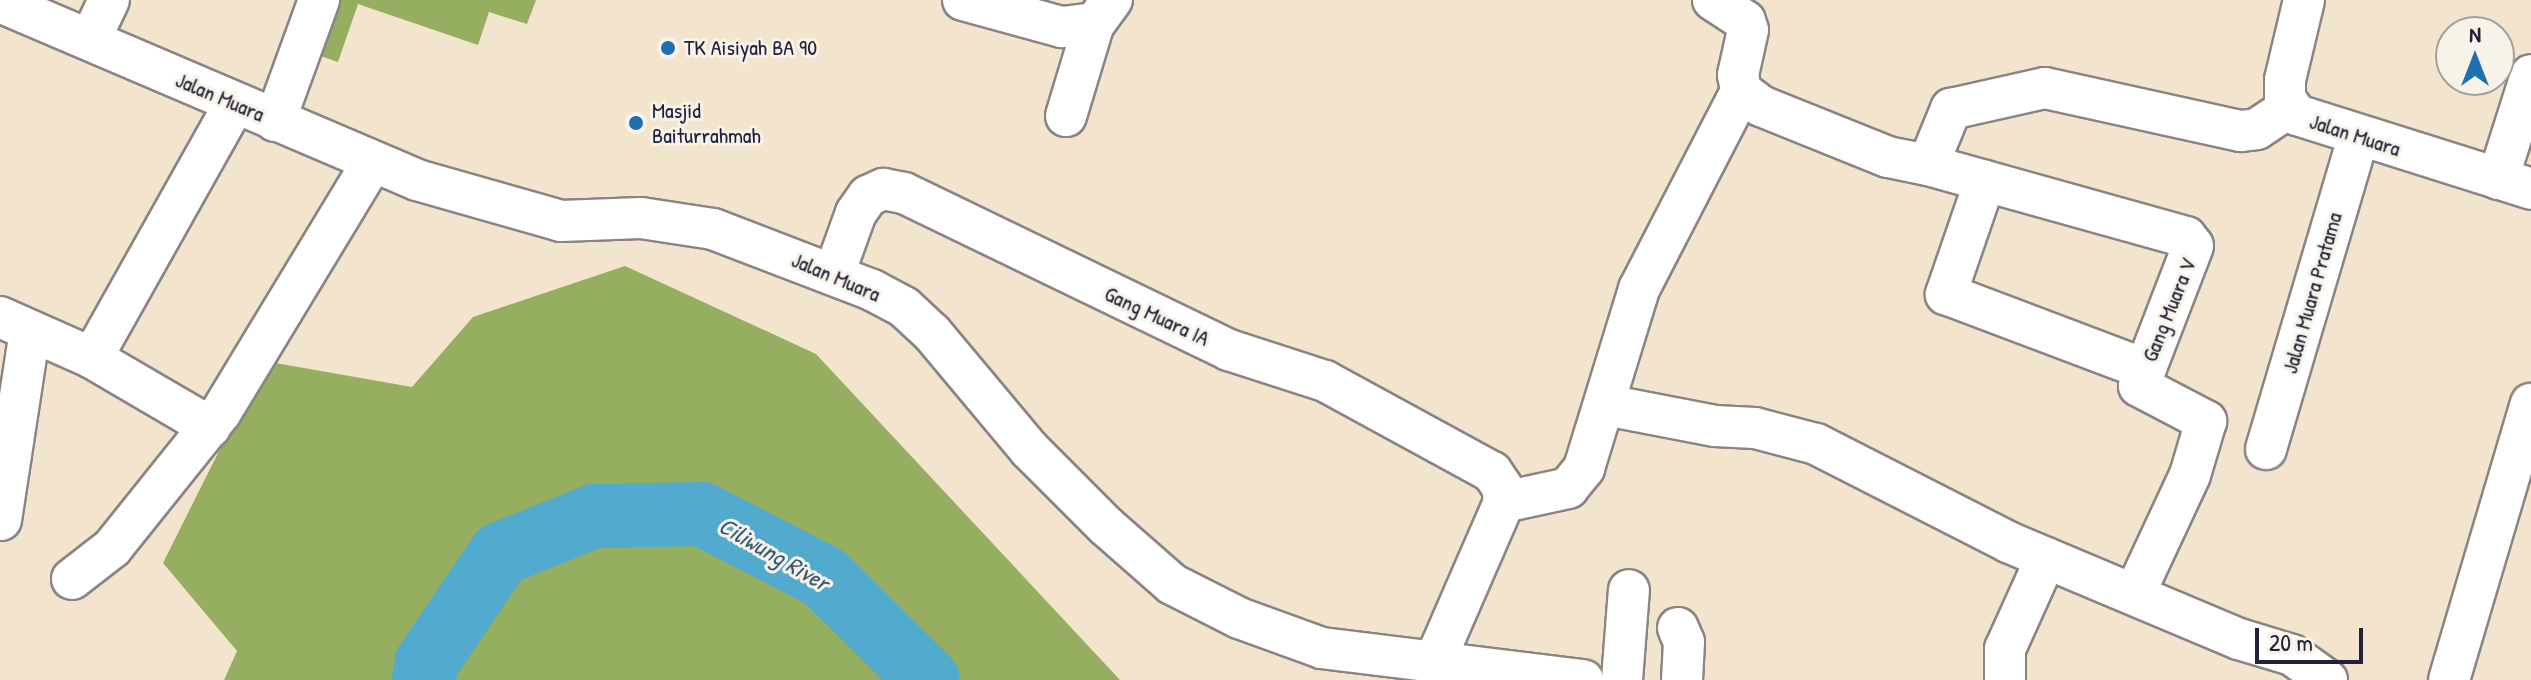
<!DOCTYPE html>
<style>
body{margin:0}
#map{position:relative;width:2531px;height:680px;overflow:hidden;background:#f3e5cd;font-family:"Patrick Hand",sans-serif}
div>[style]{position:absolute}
.forest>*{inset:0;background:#95ae5f}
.river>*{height:64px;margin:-32px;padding:0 32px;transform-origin:32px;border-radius:32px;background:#52abcf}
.roads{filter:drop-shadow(2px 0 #8a8484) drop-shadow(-2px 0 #8a8484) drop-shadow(0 2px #8a8484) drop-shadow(0 -2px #8a8484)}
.minor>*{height:40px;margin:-20px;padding:0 20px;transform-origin:20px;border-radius:20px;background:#fff}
.dots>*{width:22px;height:22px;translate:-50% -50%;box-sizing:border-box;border:4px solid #f7f3e8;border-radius:50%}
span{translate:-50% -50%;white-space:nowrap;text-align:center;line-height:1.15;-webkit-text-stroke:6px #f7f3e8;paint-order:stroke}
.poi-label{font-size:22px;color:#22223b}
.left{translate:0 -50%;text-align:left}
.street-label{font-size:22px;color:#22223b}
.water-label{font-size:24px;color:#355976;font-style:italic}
.north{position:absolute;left:2435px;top:16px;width:80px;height:80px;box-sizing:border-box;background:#f7f3e8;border:2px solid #a29fa3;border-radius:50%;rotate:0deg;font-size:22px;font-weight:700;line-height:32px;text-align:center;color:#22223b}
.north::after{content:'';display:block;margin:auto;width:28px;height:36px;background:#1f6fb2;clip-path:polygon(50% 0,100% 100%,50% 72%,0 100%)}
.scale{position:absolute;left:2255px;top:628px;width:108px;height:36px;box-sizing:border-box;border:4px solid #22223b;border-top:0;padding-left:10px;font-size:24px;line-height:28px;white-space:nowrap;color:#22223b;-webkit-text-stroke:6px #f7f3e8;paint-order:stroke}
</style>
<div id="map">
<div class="forest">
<i style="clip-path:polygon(301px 0,536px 0,527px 24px,489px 12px,478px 45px,358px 4px,338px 62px,285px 44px)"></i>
<i style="clip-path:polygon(625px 266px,816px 354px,1120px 680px,224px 680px,237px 651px,163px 563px,264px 361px,412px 387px,473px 317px)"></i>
</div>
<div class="river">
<i style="left:424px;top:680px;width:18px;rotate:-81deg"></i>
<i style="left:427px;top:662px;width:130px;rotate:-55.9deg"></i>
<i style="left:500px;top:554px;width:101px;rotate:-22deg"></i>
<i style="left:594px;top:516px;width:108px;rotate:-1.1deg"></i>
<i style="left:702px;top:514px;width:137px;rotate:27.3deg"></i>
<i style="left:824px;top:577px;width:146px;rotate:44.7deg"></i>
</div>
<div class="roads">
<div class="minor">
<i style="left:963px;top:0;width:103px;rotate:15.3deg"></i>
<i style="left:1062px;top:27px;width:33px;rotate:-7deg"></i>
<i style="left:1095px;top:23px;width:29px;rotate:-54deg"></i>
<i style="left:1713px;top:0;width:38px;rotate:33deg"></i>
<i style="left:1745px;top:21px;width:9px;rotate:72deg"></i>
<i style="left:1748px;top:30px;width:46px;rotate:102.5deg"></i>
<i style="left:1738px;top:75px;width:16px;rotate:79deg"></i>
<i style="left:1741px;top:91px;width:25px;rotate:37deg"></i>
<i style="left:1761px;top:106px;width:137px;rotate:21.9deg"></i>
<i style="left:1888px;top:157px;width:41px;rotate:11.3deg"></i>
<i style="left:1928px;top:165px;width:61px;rotate:-67.7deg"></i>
<i style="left:1951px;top:109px;width:96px;rotate:-12.6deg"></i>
<i style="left:2045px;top:88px;width:201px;rotate:12.4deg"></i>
<i style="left:2241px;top:131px;width:16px;rotate:-7deg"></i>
<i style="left:2257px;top:129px;width:37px;rotate:-34deg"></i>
<i style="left:2304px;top:0;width:82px;rotate:103.4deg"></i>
<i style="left:2285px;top:80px;width:19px;rotate:90deg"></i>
<i style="left:2285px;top:99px;width:20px;rotate:53deg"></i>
<i style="left:2297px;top:115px;width:245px;rotate:17.5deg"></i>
<i style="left:0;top:2px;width:453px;rotate:23.1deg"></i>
<i style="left:417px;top:180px;width:150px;rotate:15.9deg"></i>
<i style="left:561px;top:221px;width:80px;rotate:-2.1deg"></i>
<i style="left:641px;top:218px;width:73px;rotate:8.7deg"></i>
<i style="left:713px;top:229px;width:170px;rotate:21deg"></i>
<i style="left:872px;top:290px;width:36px;rotate:28deg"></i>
<i style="left:904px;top:307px;width:38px;rotate:43deg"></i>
<i style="left:932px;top:333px;width:151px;rotate:50.1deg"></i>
<i style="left:1029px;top:449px;width:109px;rotate:45deg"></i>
<i style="left:1106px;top:526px;width:88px;rotate:41.3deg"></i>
<i style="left:1172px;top:584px;width:75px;rotate:26.9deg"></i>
<i style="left:1239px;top:618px;width:88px;rotate:19.9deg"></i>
<i style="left:1322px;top:648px;width:263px;rotate:7deg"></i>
<i style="left:90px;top:40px;width:44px;rotate:-64.6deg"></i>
<i style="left:1066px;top:116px;width:97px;rotate:-73.2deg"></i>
<i style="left:275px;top:121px;width:129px;rotate:-70deg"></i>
<i style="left:1928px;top:165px;width:268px;rotate:15.6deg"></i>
<i style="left:2186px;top:237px;width:11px;rotate:52deg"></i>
<i style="left:2193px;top:246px;width:150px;rotate:111.1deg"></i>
<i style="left:2139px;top:386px;width:76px;rotate:27.6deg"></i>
<i style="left:2206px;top:421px;width:56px;rotate:106.5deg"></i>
<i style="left:2190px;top:475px;width:132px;rotate:115deg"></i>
<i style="left:2498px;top:179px;width:109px;rotate:-72.4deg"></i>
<i style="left:1985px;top:181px;width:120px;rotate:109deg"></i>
<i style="left:1946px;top:294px;width:213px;rotate:20.7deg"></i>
<i style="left:834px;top:274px;width:65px;rotate:-70.2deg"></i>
<i style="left:856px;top:213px;width:21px;rotate:-55deg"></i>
<i style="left:868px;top:196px;width:17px;rotate:-25deg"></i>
<i style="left:883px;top:189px;width:21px;rotate:11deg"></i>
<i style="left:904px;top:193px;width:361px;rotate:25.8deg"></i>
<i style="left:1229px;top:350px;width:101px;rotate:17.9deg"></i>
<i style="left:1325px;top:381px;width:190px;rotate:28.6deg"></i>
<i style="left:1492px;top:472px;width:18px;rotate:56deg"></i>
<i style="left:1502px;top:487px;width:15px;rotate:82deg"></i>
<i style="left:1504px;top:502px;width:178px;rotate:113.5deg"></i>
<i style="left:0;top:317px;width:101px;rotate:24deg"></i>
<i style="left:92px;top:358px;width:137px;rotate:30.3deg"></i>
<i style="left:92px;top:358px;width:292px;rotate:-60.7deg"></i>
<i style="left:1606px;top:405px;width:111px;rotate:10.9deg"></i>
<i style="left:1715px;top:426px;width:40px;rotate:2.9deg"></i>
<i style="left:1755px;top:428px;width:63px;rotate:14.7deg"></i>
<i style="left:1816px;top:444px;width:216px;rotate:27deg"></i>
<i style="left:2008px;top:542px;width:251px;rotate:22.8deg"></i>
<i style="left:2239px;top:639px;width:55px;rotate:16.8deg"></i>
<i style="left:2292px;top:655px;width:43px;rotate:35.5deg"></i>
<i style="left:2266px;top:449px;width:324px;rotate:-73.5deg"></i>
<i style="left:1504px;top:502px;width:66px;rotate:-12.3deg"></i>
<i style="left:1568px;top:488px;width:26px;rotate:-51deg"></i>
<i style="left:1584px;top:468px;width:187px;rotate:-72.9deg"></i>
<i style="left:1639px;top:289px;width:223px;rotate:-62.7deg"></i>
<i style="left:1px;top:520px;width:191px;rotate:-81.3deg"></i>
<i style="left:72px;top:579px;width:51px;rotate:-37.8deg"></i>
<i style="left:112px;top:548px;width:174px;rotate:-51.3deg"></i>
<i style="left:221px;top:412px;width:293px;rotate:-58.8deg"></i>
<i style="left:1678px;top:628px;width:15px;rotate:67deg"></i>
<i style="left:1684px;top:642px;width:38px;rotate:93deg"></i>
<i style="left:1622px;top:680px;width:90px;rotate:-85.6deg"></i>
<i style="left:2005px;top:680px;width:31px;rotate:-90deg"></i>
<i style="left:2005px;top:649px;width:100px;rotate:-65.7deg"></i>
<i style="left:2449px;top:680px;width:288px;rotate:-73.5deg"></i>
</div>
</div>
<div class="dots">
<i style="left:668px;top:48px;background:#1f6fb2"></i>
<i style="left:636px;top:123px;background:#1f6fb2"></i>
</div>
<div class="poi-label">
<span class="left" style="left:684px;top:48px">TK Aisiyah BA 90</span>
<span class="left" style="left:652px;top:123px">Masjid<br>Baiturrahmah</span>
</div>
<div class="street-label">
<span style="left:220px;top:97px;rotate:23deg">Jalan Muara</span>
<span style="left:2355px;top:135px;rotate:18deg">Jalan Muara</span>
<span style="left:836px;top:277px;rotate:23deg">Jalan Muara</span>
<span style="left:2312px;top:293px;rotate:-74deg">Jalan Muara Pratama</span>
<span style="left:2169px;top:310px;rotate:-68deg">Gang Muara V</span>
<span style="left:1157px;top:316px;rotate:25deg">Gang Muara IA</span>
</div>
<div class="water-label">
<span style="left:774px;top:554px;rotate:30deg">Ciliwung River</span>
</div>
<div class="north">N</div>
<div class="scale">20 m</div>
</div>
